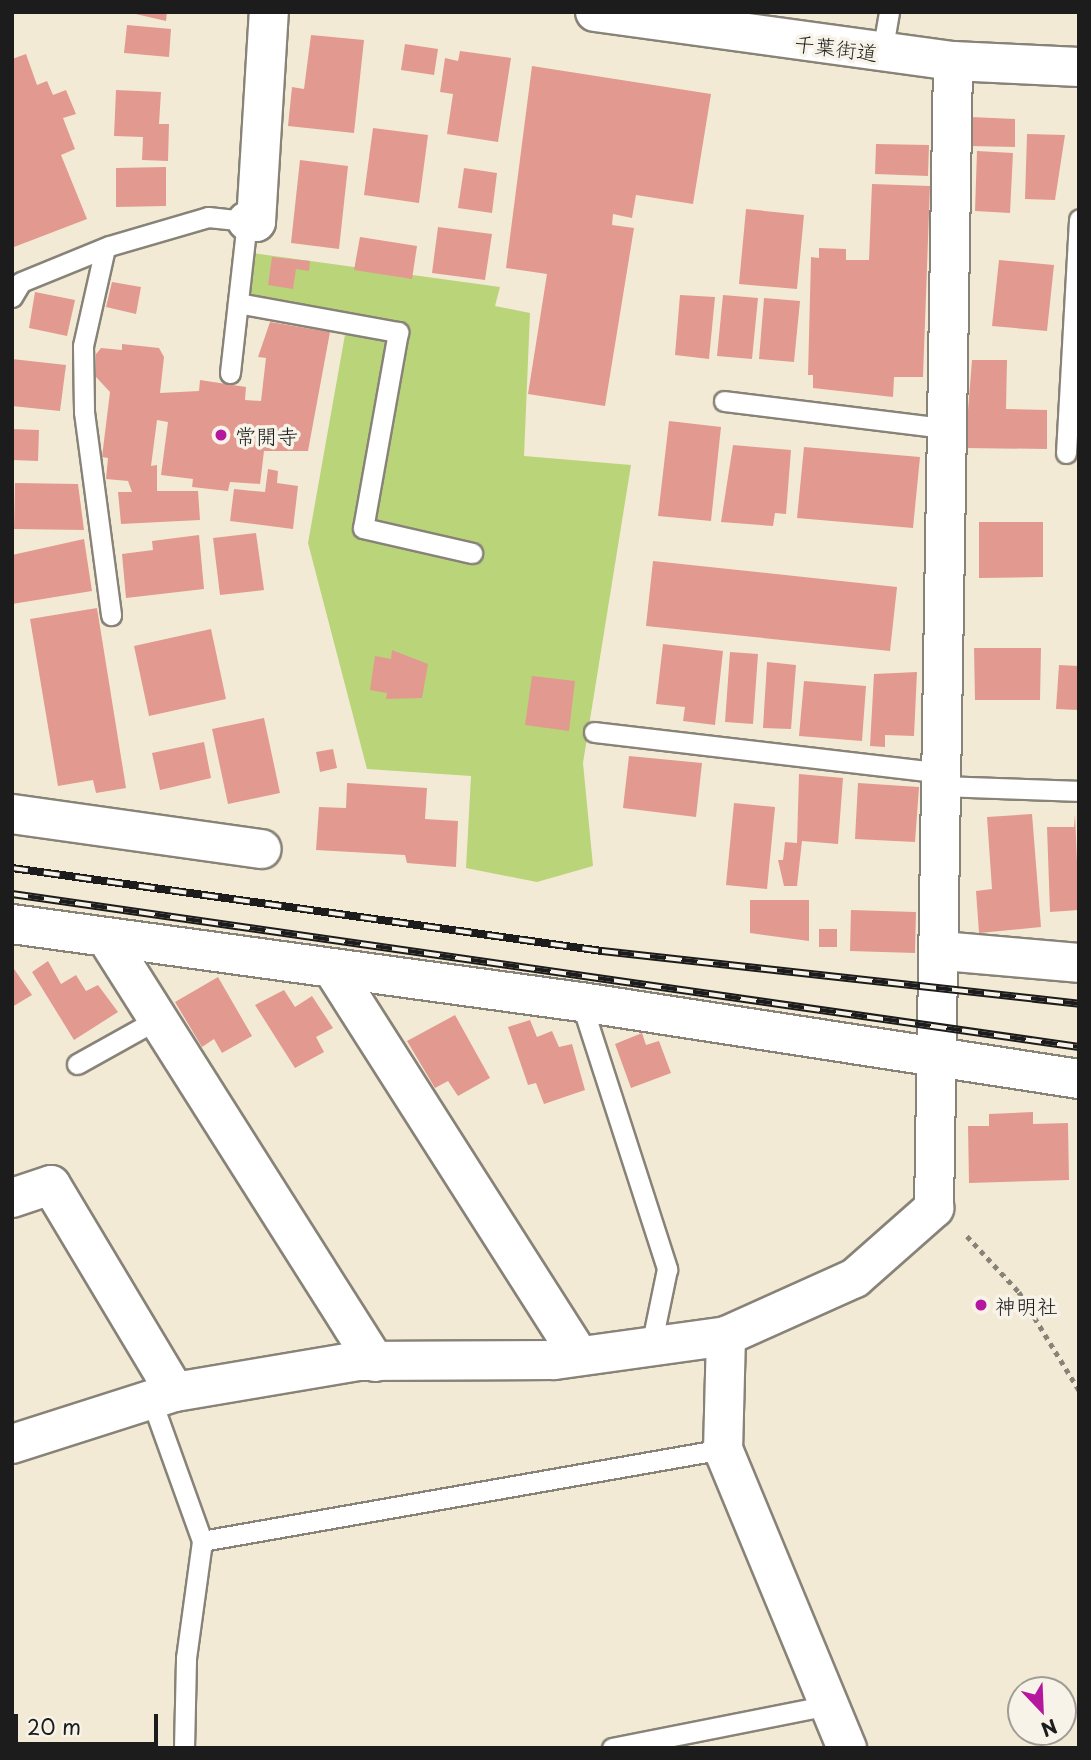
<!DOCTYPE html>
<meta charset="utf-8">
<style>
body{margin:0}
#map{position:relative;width:1091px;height:1760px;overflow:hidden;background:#f3ead5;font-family:"Playpen Sans","Klee One",sans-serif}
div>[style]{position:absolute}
.green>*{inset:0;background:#bad479}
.building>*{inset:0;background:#e29a90}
.path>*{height:4.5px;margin-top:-2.25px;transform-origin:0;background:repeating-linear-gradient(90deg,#888378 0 5px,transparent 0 10px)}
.roads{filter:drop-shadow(2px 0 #888378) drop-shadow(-2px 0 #888378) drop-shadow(0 2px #888378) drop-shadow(0 -2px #888378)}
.service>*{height:19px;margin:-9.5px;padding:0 9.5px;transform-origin:9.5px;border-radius:9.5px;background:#fff}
.minor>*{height:38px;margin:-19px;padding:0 19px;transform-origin:19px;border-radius:19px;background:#fff}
.trunk>*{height:38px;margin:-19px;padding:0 19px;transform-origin:19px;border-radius:19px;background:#fff}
.rail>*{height:8px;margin-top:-4px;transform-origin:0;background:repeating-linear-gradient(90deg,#f7f3e8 0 16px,#1c1c1c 0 32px);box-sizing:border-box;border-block:2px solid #1c1c1c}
.dots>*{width:19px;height:19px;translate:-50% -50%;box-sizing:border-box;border:4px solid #f7f3e8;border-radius:50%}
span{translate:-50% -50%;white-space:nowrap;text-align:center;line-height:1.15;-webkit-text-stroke:7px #f7f3e8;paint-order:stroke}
.street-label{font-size:21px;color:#1c1c1c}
.poi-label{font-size:21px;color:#1c1c1c}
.left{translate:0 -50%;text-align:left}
.frame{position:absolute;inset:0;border:14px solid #1c1c1c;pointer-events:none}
.north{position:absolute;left:1007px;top:1676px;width:70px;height:70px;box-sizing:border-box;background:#f7f3e8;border:2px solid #9f9d96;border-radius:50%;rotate:157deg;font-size:19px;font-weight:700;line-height:28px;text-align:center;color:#1c1c1c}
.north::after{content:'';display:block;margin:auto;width:24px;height:32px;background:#b5179e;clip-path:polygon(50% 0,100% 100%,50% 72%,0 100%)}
.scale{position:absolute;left:14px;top:1714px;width:144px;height:32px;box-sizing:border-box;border:4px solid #1c1c1c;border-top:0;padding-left:9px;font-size:21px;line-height:24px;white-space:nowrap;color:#1c1c1c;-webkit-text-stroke:5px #f7f3e8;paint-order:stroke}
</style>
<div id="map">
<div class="green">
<i style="clip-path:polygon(252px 253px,500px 287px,495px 306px,530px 313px,524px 456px,631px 465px,583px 763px,593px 866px,537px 882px,466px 868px,471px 776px,367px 769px,308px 543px,349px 312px,246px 296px)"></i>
</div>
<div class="building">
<i style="clip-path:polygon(127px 12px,167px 12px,166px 21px)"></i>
<i style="clip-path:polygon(127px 25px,171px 29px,169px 57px,124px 53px)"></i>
<i style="clip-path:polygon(311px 35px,364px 40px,354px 133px,288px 126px,292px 87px,304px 89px)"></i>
<i style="clip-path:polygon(405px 44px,438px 49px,434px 75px,401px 70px)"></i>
<i style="clip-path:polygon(460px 51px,511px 58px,498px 142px,447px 134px,453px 94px,440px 92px,445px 58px,458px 61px)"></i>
<i style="clip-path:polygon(26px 54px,37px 85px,47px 81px,53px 95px,66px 90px,76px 114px,63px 118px,75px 149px,61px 155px,87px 219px,14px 247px,12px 59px)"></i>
<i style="clip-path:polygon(532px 66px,711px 94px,693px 204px,636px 195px,632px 218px,613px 214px,612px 225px,634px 228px,605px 406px,528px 394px,547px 274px,506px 268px)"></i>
<i style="clip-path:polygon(116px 90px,161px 92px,159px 124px,169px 124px,168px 161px,142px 160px,143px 137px,114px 136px)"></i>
<i style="clip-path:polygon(971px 117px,1015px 119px,1015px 147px,970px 146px)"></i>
<i style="clip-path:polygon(373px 128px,428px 135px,419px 203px,364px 195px)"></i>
<i style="clip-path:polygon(1027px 134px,1065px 135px,1055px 200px,1025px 199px)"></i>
<i style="clip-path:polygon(876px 144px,929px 145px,928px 176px,875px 174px)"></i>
<i style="clip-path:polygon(977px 151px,1013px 153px,1010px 213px,975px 211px)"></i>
<i style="clip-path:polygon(300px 160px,348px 166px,339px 249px,291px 243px)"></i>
<i style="clip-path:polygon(166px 167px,166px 206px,116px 207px,116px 168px)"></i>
<i style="clip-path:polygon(464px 168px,497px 173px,492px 213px,458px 208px)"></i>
<i style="clip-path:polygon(872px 184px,930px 186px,923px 377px,894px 377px,893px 397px,813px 388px,813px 375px,808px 375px,811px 257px,819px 258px,819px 248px,846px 249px,846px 260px,869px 260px)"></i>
<i style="clip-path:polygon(746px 209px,804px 215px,797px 289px,739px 284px)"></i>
<i style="clip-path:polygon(438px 227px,492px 234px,485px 280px,432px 273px)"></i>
<i style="clip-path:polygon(360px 237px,417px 246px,412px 279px,354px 270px)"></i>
<i style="clip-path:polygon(272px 257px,310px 261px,309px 271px,296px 269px,293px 289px,268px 285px)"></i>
<i style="clip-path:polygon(999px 260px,1054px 265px,1047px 331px,992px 326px)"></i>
<i style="clip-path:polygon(112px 282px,141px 287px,136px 314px,106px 307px)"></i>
<i style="clip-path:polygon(35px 292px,75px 300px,67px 336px,29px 328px)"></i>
<i style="clip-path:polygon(680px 295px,715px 297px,709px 359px,675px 355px)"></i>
<i style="clip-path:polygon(723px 295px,758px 298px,752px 359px,717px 356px)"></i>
<i style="clip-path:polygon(764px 298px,800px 301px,794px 362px,759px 359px)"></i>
<i style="clip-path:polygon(270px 322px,330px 332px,308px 451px,264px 451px,260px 484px,230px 482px,228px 491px,192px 487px,193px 479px,161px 475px,168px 422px,157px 420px,151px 466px,157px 465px,157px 491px,198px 491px,200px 520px,121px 524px,118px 492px,132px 492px,128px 481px,106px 479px,108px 458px,102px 457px,110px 392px,96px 377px,96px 354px,101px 348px,122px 350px,122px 344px,159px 348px,164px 357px,160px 393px,199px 391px,200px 380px,246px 387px,245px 400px,261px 401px,266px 358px,258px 357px)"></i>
<i style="clip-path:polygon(12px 359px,66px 365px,60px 411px,12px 406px)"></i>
<i style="clip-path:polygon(972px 360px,1007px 360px,1006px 409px,1047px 410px,1047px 449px,965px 448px)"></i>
<i style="clip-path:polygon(669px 421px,721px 427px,711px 521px,658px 516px)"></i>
<i style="clip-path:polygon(12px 429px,39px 430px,38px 461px,12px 460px)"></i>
<i style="clip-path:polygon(733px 445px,791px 450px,786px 514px,775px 513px,773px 526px,721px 522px)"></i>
<i style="clip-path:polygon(804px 447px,920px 457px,913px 528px,797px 518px)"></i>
<i style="clip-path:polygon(268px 469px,278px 471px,277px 483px,298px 486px,293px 529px,230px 521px,234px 489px,265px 492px)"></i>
<i style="clip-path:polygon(15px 483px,78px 484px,84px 530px,14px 529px)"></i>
<i style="clip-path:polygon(979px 522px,1043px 522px,1043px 577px,979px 578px)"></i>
<i style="clip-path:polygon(256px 533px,264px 590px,220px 595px,213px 538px)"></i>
<i style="clip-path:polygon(199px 535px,204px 589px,126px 598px,122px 554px,153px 550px,152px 541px)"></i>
<i style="clip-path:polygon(84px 539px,92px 591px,12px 604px,12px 555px)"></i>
<i style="clip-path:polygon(653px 561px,897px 587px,890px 651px,646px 626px)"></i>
<i style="clip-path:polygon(97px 608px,126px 788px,96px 793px,93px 780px,58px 786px,30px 619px)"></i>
<i style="clip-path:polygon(211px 629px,226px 699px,149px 716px,134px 646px)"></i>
<i style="clip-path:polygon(663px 644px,723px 651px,715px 725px,683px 721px,685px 707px,656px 704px)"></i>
<i style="clip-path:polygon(974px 648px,1041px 648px,1040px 700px,975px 700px)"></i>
<i style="clip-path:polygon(392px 650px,428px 664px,422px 698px,386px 699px,387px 693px,370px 690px,375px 656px,391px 659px)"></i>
<i style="clip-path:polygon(730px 652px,758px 654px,753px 724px,725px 722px)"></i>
<i style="clip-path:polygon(767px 662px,796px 665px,791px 729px,763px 728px)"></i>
<i style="clip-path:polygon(1059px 665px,1079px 666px,1079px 710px,1056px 709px)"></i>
<i style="clip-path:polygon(917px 672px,914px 736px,885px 735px,885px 747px,870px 746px,874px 674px)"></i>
<i style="clip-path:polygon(532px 676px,575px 681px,569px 731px,525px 725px)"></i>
<i style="clip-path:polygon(804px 681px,866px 686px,862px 741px,799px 736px)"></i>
<i style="clip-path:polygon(264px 718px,280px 793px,228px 804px,212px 729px)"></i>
<i style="clip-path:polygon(204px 742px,211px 778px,160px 790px,152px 753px)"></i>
<i style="clip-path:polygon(333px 749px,337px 768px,320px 772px,316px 752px)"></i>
<i style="clip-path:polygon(629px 756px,702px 763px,696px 817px,623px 808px)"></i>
<i style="clip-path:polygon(799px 774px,843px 778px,838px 844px,802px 841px,797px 886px,784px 886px,778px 860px,783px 860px,785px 842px,797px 843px)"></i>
<i style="clip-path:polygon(347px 783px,427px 788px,425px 819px,458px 821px,456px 867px,407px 863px,405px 855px,316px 850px,319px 807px,346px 808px)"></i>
<i style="clip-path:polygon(858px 783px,919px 787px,915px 842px,855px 839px)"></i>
<i style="clip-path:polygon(734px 803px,775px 807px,767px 889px,726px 885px)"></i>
<i style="clip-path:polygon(1032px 814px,1041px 927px,979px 933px,976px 891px,992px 889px,987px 817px)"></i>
<i style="clip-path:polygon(1075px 814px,1079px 910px,1050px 912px,1047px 827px,1074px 827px)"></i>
<i style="clip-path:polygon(750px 900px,809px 900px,809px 941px,750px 933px)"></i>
<i style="clip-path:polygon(851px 910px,916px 912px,915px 953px,850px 951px)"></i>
<i style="clip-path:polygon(819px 929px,837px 929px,837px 947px,819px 947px)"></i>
<i style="clip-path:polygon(48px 961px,61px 984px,76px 975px,86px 991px,98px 985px,118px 1012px,74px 1040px,32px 972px)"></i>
<i style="clip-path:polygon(12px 966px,32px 995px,12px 1007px)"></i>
<i style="clip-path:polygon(218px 977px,252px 1036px,222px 1053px,214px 1039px,202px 1047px,175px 1002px)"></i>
<i style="clip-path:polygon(284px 990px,295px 1007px,312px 996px,333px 1028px,316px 1037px,324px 1052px,295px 1068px,255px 1005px)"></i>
<i style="clip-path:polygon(455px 1015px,490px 1078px,458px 1096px,448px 1081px,435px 1088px,407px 1041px)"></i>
<i style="clip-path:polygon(530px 1020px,537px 1037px,552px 1031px,559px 1047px,572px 1044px,585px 1090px,544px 1104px,536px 1083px,528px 1085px,508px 1027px)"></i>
<i style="clip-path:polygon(642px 1033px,646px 1045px,659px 1041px,671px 1073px,631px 1088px,615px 1044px)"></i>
<i style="clip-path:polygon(1033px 1112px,1033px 1124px,1068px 1123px,1069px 1180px,969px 1183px,968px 1126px,989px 1126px,989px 1114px)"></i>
</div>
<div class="path">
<i style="left:967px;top:1236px;width:76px;rotate:47.1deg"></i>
<i style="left:1019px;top:1292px;width:115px;rotate:58.5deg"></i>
</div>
<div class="roads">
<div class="service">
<i style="left:882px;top:53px;width:42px;rotate:-80.3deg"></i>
<i style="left:105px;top:248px;width:100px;rotate:102.7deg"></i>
<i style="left:83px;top:346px;width:66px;rotate:89.1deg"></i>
<i style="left:84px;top:412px;width:205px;rotate:82.4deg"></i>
<i style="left:12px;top:297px;width:17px;rotate:-59deg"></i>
<i style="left:21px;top:282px;width:95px;rotate:-22.2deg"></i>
<i style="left:109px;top:246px;width:103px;rotate:-16.3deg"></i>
<i style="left:208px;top:217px;width:39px;rotate:6deg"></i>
<i style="left:247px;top:221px;width:153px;rotate:96.4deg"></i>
<i style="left:238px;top:303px;width:163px;rotate:10.3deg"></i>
<i style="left:398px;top:332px;width:199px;rotate:100.1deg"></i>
<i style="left:363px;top:528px;width:112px;rotate:12.9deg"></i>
<i style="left:724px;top:401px;width:223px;rotate:7deg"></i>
<i style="left:1066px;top:453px;width:234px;rotate:-86.8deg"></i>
<i style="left:594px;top:732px;width:351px;rotate:6.7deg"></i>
<i style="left:943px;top:786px;width:136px;rotate:2.1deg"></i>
<i style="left:581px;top:1002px;width:281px;rotate:72.1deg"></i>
<i style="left:667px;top:1269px;width:79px;rotate:101.7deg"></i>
<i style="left:77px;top:1064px;width:93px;rotate:-29.1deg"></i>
<i style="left:151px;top:1399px;width:151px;rotate:70.2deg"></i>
<i style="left:202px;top:1541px;width:529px;rotate:-10.01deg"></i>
<i style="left:184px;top:1748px;width:90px;rotate:-88.7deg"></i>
<i style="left:186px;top:1658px;width:118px;rotate:-82.2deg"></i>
<i style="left:612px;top:1748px;width:222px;rotate:-11.2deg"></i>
</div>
<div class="minor">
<i style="left:247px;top:221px;width:9px;rotate:6deg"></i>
<i style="left:256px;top:222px;width:210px;rotate:-86.5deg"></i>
<i style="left:12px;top:814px;width:252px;rotate:8deg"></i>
<i style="left:12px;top:924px;width:574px;rotate:7.81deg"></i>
<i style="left:581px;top:1002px;width:504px;rotate:8.79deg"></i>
<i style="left:106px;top:937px;width:503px;rotate:57.67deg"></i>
<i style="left:943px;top:951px;width:137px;rotate:5deg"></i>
<i style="left:332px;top:968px;width:460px;rotate:57.5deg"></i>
<i style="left:12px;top:1198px;width:41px;rotate:-18.4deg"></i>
<i style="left:51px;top:1185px;width:241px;rotate:59.1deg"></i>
<i style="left:726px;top:1336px;width:113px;rotate:91.5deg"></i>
<i style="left:723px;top:1449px;width:324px;rotate:67.5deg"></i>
<i style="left:12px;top:1444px;width:171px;rotate:-17.7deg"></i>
<i style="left:175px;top:1392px;width:186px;rotate:-9.6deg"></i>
<i style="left:358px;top:1361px;width:196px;rotate:-0.3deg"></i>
<i style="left:554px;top:1360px;width:174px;rotate:-7.9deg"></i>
<i style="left:726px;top:1336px;width:141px;rotate:-24.2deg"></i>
<i style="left:855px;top:1278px;width:106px;rotate:-41.5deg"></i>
<i style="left:934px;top:1208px;width:1147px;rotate:-89.05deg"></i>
</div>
<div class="trunk">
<i style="left:595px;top:12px;width:361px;rotate:7.8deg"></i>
<i style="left:953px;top:61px;width:126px;rotate:2.7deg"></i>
</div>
</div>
<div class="rail">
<i style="left:12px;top:868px;width:596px;rotate:8.01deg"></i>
<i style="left:602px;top:951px;width:480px;rotate:6.3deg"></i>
<i style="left:12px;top:894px;width:1078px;rotate:8.16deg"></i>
</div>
<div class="dots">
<i style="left:221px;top:435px;background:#b5179e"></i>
<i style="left:981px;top:1305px;background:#b5179e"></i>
</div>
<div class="street-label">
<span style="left:836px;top:47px;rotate:7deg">千葉街道</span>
</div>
<div class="poi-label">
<span class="left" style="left:235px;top:435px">常開寺</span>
<span class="left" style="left:995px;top:1305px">神明社</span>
</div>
<div class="frame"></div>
<div class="north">N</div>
<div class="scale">20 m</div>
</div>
